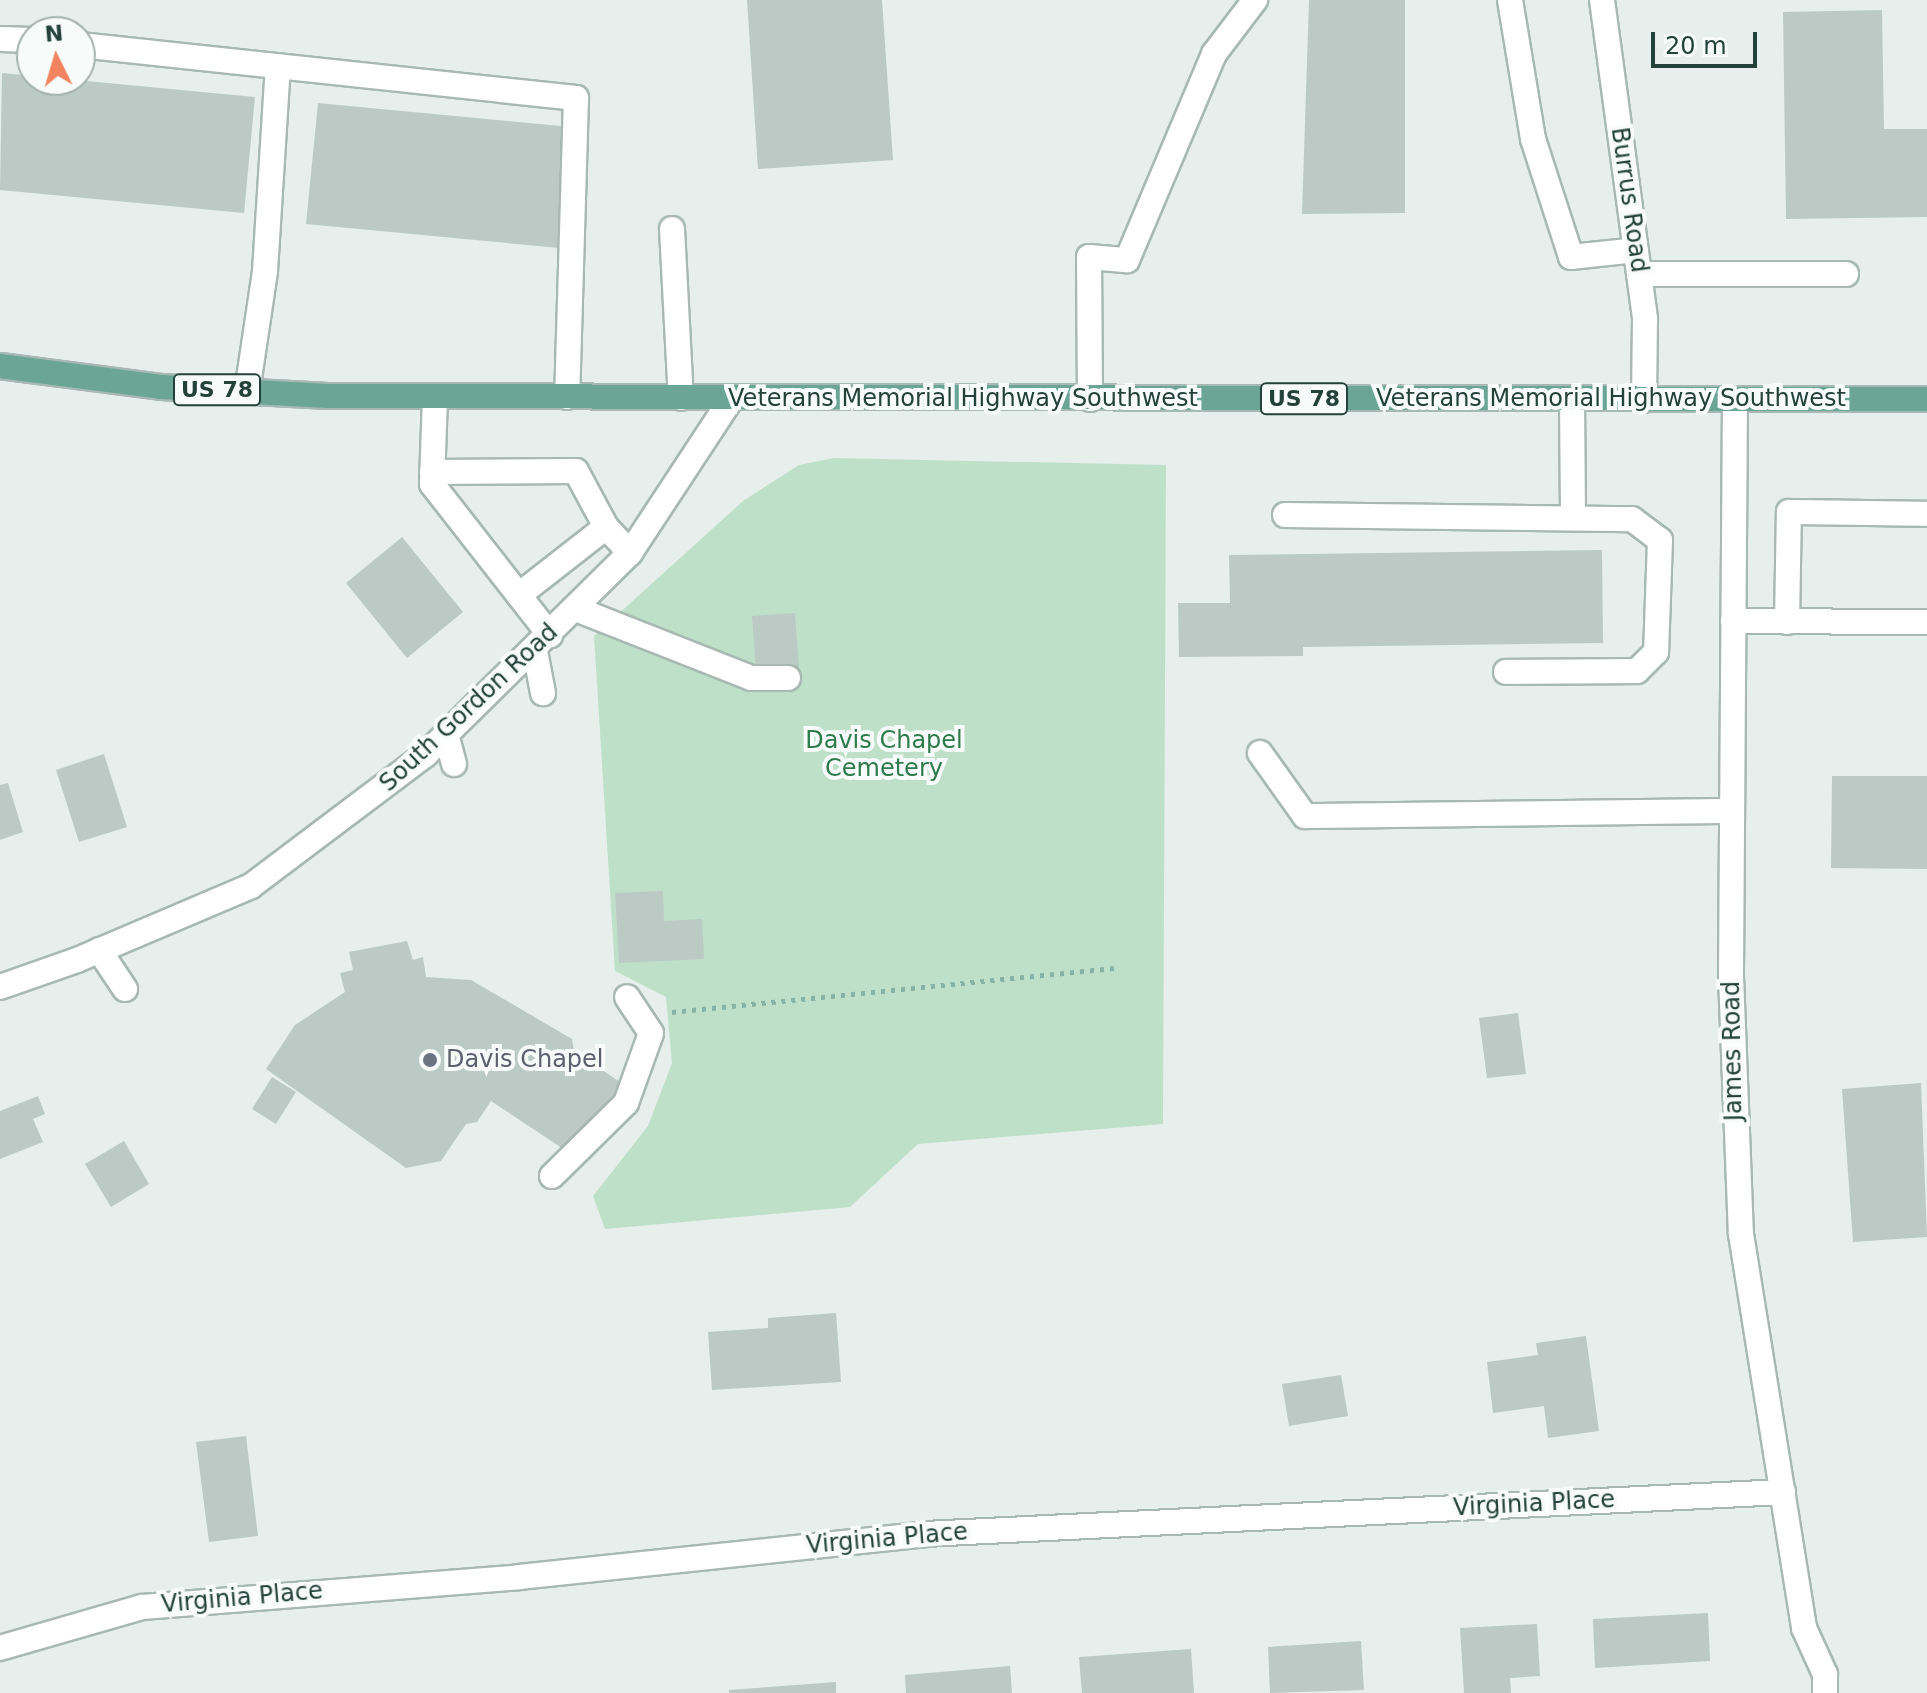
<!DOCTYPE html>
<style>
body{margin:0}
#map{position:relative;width:1927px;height:1693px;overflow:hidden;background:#e6efeb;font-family:"DejaVu Sans",sans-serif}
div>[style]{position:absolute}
.green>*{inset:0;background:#bfe0c8}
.building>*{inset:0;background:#bbcac4}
.path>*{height:5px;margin-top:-2.5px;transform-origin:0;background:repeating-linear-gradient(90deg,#86b3a5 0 4px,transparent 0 10px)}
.roads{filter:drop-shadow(2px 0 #a8b8b2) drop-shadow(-2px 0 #a8b8b2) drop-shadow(0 2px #a8b8b2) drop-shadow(0 -2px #a8b8b2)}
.minor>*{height:24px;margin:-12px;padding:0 12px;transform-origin:12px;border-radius:12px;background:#fff}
.major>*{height:24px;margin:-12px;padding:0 12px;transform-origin:12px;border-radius:12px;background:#6aa596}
.dots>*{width:22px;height:22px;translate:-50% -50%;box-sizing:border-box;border:4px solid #f7fbf9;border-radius:50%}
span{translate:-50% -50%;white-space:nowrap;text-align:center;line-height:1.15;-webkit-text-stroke:8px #f7fbf9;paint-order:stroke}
.shield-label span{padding:2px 6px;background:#f7fbf9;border:2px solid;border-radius:6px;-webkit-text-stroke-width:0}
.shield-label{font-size:22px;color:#24423a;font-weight:700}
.street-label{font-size:24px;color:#24423a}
.park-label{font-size:24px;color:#2d7a4b}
.worship-label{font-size:24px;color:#5b616d}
.left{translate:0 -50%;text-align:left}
.north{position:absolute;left:16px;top:16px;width:80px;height:80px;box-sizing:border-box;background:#f7fbf9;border:2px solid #a3b1ad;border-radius:50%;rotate:355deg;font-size:22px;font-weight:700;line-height:32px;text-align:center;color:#24423a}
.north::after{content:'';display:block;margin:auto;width:28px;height:36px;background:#f4845f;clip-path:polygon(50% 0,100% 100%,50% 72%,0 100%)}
.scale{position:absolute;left:1651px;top:32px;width:106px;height:36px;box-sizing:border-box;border:4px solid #24423a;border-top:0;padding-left:10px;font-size:24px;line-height:28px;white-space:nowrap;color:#24423a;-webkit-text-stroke:6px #f7fbf9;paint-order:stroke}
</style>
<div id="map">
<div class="green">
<i style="clip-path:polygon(834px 458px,1166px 465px,1163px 1124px,918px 1144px,850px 1207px,605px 1229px,593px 1196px,648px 1126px,672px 1063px,666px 997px,615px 971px,594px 636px,743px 501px,799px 465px)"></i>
</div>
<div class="building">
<i style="clip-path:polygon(747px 0,882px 0,893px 160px,758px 169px)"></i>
<i style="clip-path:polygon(1309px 0,1405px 0,1405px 213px,1302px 214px)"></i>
<i style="clip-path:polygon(1882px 10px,1884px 129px,1927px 129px,1927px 217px,1786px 219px,1783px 12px)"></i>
<i style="clip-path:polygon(2px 73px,255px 97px,244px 213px,0 190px)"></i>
<i style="clip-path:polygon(318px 103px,571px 127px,559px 248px,306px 224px)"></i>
<i style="clip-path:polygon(402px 537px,463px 612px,407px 658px,346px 583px)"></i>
<i style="clip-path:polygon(1602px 550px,1603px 643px,1303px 647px,1303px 656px,1179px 657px,1178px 603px,1230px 603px,1229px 555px)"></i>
<i style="clip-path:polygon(795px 613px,799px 667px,756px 670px,752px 616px)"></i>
<i style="clip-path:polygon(104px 754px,127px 827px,79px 842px,56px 770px)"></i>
<i style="clip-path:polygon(1832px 776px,1927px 776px,1927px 869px,1831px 868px)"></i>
<i style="clip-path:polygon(8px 783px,23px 832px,0 840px,0 785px)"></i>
<i style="clip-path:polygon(663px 891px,664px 921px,702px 919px,704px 959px,619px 963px,615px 893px)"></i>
<i style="clip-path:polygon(407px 941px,413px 960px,423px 957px,426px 977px,471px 980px,572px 1039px,574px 1051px,623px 1084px,574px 1156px,491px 1101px,477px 1122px,466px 1124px,441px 1161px,406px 1168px,266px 1069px,295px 1025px,345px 992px,340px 973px,353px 970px,349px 952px)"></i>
<i style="clip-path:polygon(1518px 1013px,1526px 1074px,1487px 1078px,1479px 1018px)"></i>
<i style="clip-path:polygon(272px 1077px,296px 1092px,276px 1124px,252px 1109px)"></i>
<i style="clip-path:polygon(1921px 1083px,1927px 1237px,1853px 1242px,1842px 1089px)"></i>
<i style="clip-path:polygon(38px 1096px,45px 1114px,33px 1119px,43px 1142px,0 1159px,0 1111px)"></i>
<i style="clip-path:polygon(124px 1141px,149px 1184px,111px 1207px,85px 1164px)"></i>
<i style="clip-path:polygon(836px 1313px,841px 1382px,712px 1390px,708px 1332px,768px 1328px,768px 1318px)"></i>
<i style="clip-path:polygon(1586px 1336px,1599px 1431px,1548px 1438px,1544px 1406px,1493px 1413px,1487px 1362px,1538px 1355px,1536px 1343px)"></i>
<i style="clip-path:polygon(1341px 1375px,1348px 1416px,1289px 1426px,1282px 1384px)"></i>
<i style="clip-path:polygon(246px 1436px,258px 1536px,209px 1542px,196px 1442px)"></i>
<i style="clip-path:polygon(1708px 1613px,1710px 1661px,1595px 1668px,1593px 1619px)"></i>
<i style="clip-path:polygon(1537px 1624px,1540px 1676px,1510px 1678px,1511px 1693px,1464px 1693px,1460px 1628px)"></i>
<i style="clip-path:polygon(1361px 1641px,1364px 1690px,1270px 1693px,1268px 1647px)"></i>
<i style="clip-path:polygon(1191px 1649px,1194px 1693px,1082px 1693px,1079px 1657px)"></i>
<i style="clip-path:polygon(1010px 1666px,1012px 1693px,906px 1693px,905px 1675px)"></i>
<i style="clip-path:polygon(836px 1682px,836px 1693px,729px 1693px,729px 1690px)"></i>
</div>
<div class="path">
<i style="left:672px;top:1012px;width:444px;rotate:-5.7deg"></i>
</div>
<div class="roads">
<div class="minor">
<i style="left:1510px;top:0;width:141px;rotate:80.6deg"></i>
<i style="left:1533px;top:139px;width:124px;rotate:72.1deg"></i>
<i style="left:1571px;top:257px;width:65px;rotate:-6.1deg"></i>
<i style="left:1602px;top:0;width:322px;rotate:82.3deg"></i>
<i style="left:1645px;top:319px;width:81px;rotate:90.7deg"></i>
<i style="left:0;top:39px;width:32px;rotate:2deg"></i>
<i style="left:80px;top:45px;width:499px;rotate:6.1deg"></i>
<i style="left:576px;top:98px;width:299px;rotate:91.7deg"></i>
<i style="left:672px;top:229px;width:169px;rotate:87deg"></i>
<i style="left:1639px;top:274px;width:207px"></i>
<i style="left:247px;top:392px;width:122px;rotate:-81.5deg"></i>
<i style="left:265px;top:271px;width:205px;rotate:-86.4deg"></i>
<i style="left:435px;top:397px;width:87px;rotate:92deg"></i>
<i style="left:432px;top:484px;width:192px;rotate:52deg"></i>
<i style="left:1090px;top:399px;width:142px;rotate:-90.4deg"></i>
<i style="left:1089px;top:257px;width:38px;rotate:5deg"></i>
<i style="left:1127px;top:260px;width:224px;rotate:-67.1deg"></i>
<i style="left:1214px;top:54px;width:68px;rotate:-52.8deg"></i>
<i style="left:1735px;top:399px;width:577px;rotate:90.4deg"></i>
<i style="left:1731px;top:976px;width:258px;rotate:87.8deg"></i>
<i style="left:1741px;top:1234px;width:399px;rotate:80.9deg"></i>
<i style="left:1804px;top:1628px;width:51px;rotate:65.5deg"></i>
<i style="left:1825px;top:1674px;width:19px;rotate:90deg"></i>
<i style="left:1572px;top:400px;width:118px;rotate:89.5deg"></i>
<i style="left:432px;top:472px;width:144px;rotate:-0.4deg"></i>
<i style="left:576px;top:471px;width:64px;rotate:61.8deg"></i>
<i style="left:606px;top:527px;width:35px;rotate:47deg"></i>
<i style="left:1285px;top:515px;width:347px;rotate:0.7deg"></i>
<i style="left:1632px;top:519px;width:35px;rotate:37deg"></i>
<i style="left:1660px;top:540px;width:112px;rotate:92deg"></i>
<i style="left:1656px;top:652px;width:27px;rotate:135deg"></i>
<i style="left:1637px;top:671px;width:131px;rotate:179.6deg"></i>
<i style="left:519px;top:595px;width:110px;rotate:-38deg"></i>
<i style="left:576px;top:609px;width:188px;rotate:21.5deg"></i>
<i style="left:751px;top:678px;width:37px"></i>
<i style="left:1733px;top:621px;width:194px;rotate:0.3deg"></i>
<i style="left:1787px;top:622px;width:110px;rotate:-89deg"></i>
<i style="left:1789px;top:512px;width:138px;rotate:0.8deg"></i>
<i style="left:535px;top:651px;width:43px;rotate:79.2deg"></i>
<i style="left:446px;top:734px;width:31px;rotate:75deg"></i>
<i style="left:1260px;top:753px;width:77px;rotate:54.5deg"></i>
<i style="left:1305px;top:816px;width:427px;rotate:-0.7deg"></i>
<i style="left:99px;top:950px;width:47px;rotate:56.3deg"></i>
<i style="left:0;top:987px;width:82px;rotate:-19.3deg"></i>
<i style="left:77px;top:960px;width:189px;rotate:-23deg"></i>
<i style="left:251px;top:886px;width:218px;rotate:-37deg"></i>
<i style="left:425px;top:755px;width:288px;rotate:-44.6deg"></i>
<i style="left:630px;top:553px;width:186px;rotate:-56.7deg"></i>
<i style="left:552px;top:1176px;width:104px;rotate:-44.6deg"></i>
<i style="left:626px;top:1103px;width:74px;rotate:-70.3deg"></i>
<i style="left:651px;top:1033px;width:43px;rotate:-123.7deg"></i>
<i style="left:0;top:1648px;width:148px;rotate:-16.1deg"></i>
<i style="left:142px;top:1607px;width:378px;rotate:-4.5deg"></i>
<i style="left:519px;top:1577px;width:408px;rotate:-6deg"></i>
<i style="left:925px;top:1534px;width:859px;rotate:-2.8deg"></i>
</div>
<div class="major">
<i style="left:0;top:366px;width:162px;rotate:7.4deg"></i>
<i style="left:161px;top:387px;width:167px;rotate:3.1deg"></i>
<i style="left:328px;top:396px;width:1599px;rotate:0.11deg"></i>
</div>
</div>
<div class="dots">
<i style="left:430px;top:1060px;background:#6b7280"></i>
</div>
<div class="shield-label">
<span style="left:217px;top:390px">US 78</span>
<span style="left:1304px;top:399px">US 78</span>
</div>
<div class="street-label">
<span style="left:1629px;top:200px;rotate:82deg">Burrus Road</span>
<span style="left:963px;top:399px">Veterans Memorial Highway Southwest</span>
<span style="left:1611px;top:399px">Veterans Memorial Highway Southwest</span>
<span style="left:469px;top:708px;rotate:-43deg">South Gordon Road</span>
<span style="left:1733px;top:1051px;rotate:-91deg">James Road</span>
<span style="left:1534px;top:1504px;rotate:-3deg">Virginia Place</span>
<span style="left:887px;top:1539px;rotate:-5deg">Virginia Place</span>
<span style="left:242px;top:1598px;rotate:-5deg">Virginia Place</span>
</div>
<div class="park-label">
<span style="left:884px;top:755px">Davis Chapel<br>Cemetery</span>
</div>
<div class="worship-label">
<span class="left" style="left:446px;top:1060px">Davis Chapel</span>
</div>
<div class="north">N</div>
<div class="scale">20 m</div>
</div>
